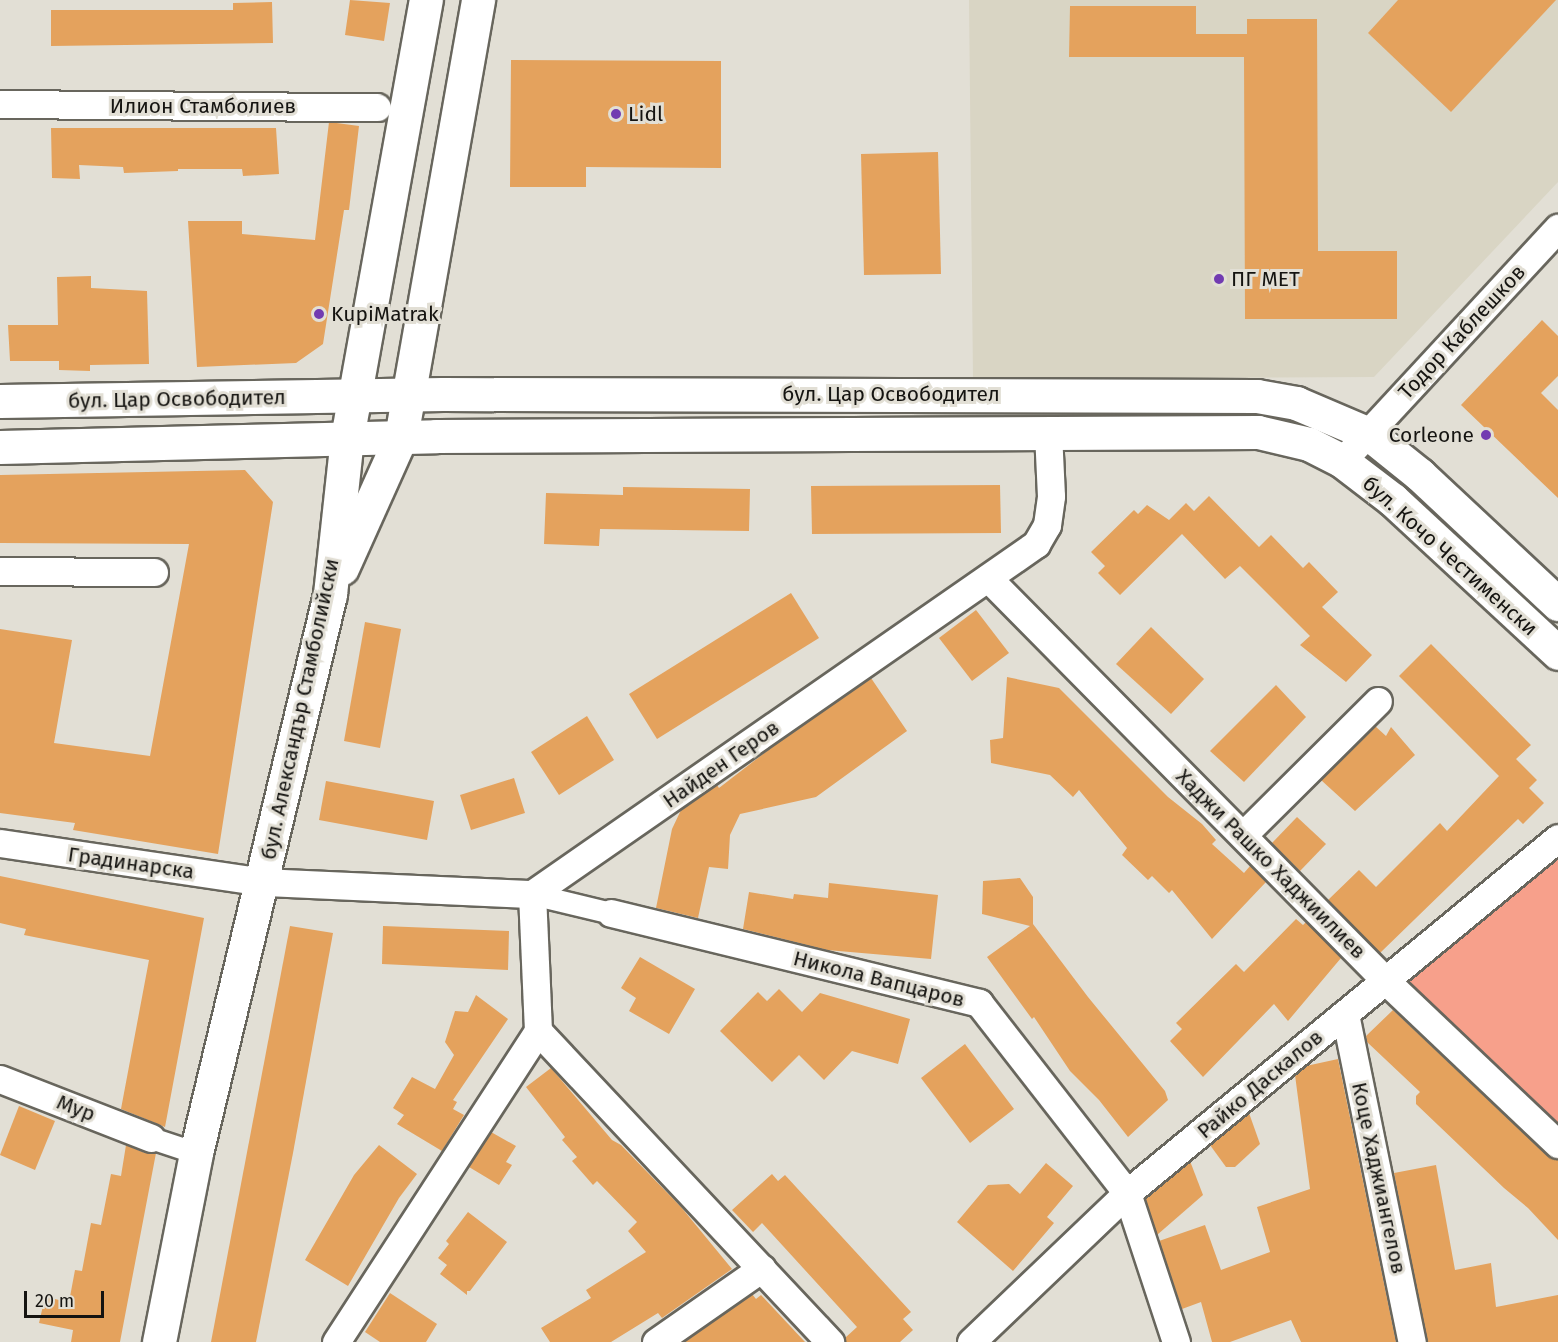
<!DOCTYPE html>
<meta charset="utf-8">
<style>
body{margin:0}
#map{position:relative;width:1558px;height:1342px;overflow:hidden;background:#e2dfd5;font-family:"Fira Sans",sans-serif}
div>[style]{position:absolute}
.built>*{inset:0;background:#d9d5c4}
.green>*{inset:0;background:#f7a08b}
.building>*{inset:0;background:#e4a25d}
.roads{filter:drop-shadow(2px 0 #68665d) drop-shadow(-2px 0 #68665d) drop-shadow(0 2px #68665d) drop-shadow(0 -2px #68665d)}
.pedestrian>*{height:21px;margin:-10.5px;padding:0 10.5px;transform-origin:10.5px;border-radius:10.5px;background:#fff}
.minor>*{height:27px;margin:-13.5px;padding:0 13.5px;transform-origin:13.5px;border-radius:13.5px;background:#fff}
.tertiary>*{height:33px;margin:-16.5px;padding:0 16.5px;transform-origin:16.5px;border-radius:16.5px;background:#fff}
.dots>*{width:16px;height:16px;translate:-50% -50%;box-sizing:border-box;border:3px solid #e2dfd5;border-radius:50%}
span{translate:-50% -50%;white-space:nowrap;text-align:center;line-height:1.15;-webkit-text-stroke:6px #e2dfd5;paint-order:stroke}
.street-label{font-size:21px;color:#151411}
.poi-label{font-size:21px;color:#151411}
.left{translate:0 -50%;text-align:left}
.right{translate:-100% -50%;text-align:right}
.scale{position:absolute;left:24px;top:1291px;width:80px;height:27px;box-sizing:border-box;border:3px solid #151411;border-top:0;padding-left:8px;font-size:18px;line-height:21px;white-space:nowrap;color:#151411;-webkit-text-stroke:4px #e2dfd5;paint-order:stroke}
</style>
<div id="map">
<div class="built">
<i style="clip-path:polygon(969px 0,1558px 0,1558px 182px,1374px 377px,973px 379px)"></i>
</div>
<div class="green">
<i style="clip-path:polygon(1558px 838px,1558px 1144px,1386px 981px)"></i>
</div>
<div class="building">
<i style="clip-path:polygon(350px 0,390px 3px,384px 41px,345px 35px)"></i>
<i style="clip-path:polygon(1398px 0,1556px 0,1451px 112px,1368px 33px)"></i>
<i style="clip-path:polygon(272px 2px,273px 43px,51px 46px,51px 10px,233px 10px,233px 3px)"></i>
<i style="clip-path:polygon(1070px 6px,1196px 6px,1196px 34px,1247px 34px,1247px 19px,1317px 19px,1318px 251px,1397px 251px,1397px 319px,1245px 319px,1244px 57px,1069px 57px)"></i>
<i style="clip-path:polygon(511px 60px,721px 61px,721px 168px,586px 167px,586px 187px,510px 187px)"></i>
<i style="clip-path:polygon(329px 122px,359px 126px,349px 210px,344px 210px,323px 344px,296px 363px,197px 367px,188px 221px,242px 221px,242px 234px,315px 240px)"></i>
<i style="clip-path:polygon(51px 128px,276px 128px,279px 174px,243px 176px,242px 169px,178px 169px,178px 171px,124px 173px,123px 167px,79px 165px,80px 179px,52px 178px)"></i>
<i style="clip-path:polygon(938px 152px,941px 274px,864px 275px,861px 154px)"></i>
<i style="clip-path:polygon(91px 276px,91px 288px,147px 291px,149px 364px,90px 365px,90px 371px,59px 370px,59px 361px,10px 361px,8px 325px,58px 325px,57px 277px)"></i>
<i style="clip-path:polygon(1542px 320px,1558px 336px,1558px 376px,1541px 393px,1558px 410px,1558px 498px,1461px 405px)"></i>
<i style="clip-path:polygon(245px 470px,273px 502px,218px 854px,73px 830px,75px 823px,0 813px,0 629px,72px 640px,54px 743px,150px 756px,189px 544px,0 543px,0 475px)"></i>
<i style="clip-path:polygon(1000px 485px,1001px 533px,812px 534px,811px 486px)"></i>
<i style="clip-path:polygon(623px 487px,750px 489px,749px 531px,600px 529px,599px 546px,544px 544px,546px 493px,623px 495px)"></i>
<i style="clip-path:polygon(1209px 496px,1259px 547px,1271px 535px,1303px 568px,1309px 562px,1338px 592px,1322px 607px,1372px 655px,1346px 682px,1300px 645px,1310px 636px,1240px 566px,1225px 579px,1182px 534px,1120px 595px,1098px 573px,1105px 566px,1091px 552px,1134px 510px,1138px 514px,1147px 505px,1169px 520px,1186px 503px,1194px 511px)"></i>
<i style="clip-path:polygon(791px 593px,819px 638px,657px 739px,629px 694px)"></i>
<i style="clip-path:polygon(976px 610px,1009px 653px,972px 681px,939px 638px)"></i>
<i style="clip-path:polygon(365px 622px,401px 629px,380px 748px,344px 741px)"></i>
<i style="clip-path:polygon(1151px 627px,1204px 679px,1171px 714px,1116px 664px)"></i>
<i style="clip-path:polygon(1431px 644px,1531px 745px,1516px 759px,1537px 780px,1529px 788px,1544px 803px,1523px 824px,1518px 819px,1380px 953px,1328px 900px,1359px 870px,1376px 887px,1440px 823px,1447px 831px,1499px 776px,1399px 676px)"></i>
<i style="clip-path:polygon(1007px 677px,1059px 688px,1168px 797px,1202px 824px,1216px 840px,1212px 844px,1244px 873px,1250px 866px,1266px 882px,1212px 939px,1172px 890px,1169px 893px,1152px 876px,1148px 880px,1122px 855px,1127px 848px,1079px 790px,1073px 797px,1050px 775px,991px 763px,990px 740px,1003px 738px)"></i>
<i style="clip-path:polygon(871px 678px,907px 731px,816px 797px,740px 814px,730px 835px,728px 869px,709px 867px,698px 918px,656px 908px,672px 829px,681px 810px,717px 785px,719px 788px,776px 744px)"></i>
<i style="clip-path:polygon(1276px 685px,1306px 717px,1244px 782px,1210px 751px)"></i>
<i style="clip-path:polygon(587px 716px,614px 760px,559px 795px,531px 752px)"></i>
<i style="clip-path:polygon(1375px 726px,1386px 736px,1391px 727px,1415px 755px,1355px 811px,1321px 780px)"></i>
<i style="clip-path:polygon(514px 778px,525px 813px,471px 830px,460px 795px)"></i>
<i style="clip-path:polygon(326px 781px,434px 801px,427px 840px,319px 820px)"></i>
<i style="clip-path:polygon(1297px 817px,1326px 844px,1300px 871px,1272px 843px)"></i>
<i style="clip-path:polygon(0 876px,204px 918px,165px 1127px,121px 1109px,149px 960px,24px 935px,26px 929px,0 923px)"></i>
<i style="clip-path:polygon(1020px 878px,1033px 897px,1033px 924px,1088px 997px,1165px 1091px,1168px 1100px,1128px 1137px,1099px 1100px,1070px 1071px,1034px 1017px,1032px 1019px,987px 957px,1030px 926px,982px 914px,983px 881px)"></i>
<i style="clip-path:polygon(829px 883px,938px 895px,931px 959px,827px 950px,743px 929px,749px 892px,793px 899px,794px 894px,828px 898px)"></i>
<i style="clip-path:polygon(1296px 919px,1303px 925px,1306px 922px,1341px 958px,1288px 1021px,1274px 1004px,1203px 1077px,1170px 1041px,1182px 1029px,1176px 1023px,1236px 964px,1244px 972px)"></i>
<i style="clip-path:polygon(290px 926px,333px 933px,293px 1153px,256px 1342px,211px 1342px)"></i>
<i style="clip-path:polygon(383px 926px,509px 931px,508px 970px,382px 964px)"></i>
<i style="clip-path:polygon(640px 957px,695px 989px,669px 1034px,629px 1011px,636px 998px,621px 988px)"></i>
<i style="clip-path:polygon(779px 989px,802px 1012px,820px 993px,910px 1019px,898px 1064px,852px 1051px,824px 1080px,799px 1055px,772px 1082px,720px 1031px,758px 992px,767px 1001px)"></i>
<i style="clip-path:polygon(476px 995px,508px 1019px,453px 1100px,457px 1102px,453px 1109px,464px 1115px,442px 1151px,397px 1124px,404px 1115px,393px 1108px,412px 1077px,435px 1089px,454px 1055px,445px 1042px,455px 1011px,468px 1012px)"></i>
<i style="clip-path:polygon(1393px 1010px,1547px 1155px,1558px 1159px,1558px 1240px,1528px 1208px,1504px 1188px,1416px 1104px,1416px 1096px,1420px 1092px,1367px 1042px,1366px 1036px)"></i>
<i style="clip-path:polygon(965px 1044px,1014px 1109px,970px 1143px,921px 1078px)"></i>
<i style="clip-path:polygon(1338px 1059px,1396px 1342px,1301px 1342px,1291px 1320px,1230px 1342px,1212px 1342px,1201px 1302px,1182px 1309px,1159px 1241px,1205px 1225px,1221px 1270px,1270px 1252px,1257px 1207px,1310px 1189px,1295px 1075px,1306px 1066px)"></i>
<i style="clip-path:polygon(551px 1068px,612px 1140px,621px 1145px,681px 1207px,732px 1269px,662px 1318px,658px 1313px,611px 1342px,550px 1342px,541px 1328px,591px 1298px,586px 1290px,646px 1252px,628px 1231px,637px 1222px,597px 1181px,593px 1185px,572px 1161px,577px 1157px,562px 1140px,565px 1137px,526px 1087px)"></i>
<i style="clip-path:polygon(19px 1106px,55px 1121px,35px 1170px,0 1155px)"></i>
<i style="clip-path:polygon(1249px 1113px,1260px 1144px,1235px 1167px,1226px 1167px,1210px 1145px)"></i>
<i style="clip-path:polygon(491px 1132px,516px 1146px,506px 1162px,512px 1165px,499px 1185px,469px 1167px)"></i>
<i style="clip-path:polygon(126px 1145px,145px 1153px,156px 1153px,120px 1342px,71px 1342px,73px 1330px,39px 1323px,45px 1297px,69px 1302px,75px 1270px,82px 1271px,91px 1223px,101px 1225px,111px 1174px,121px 1176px)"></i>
<i style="clip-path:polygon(379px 1145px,417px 1174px,399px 1198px,348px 1286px,305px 1260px,354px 1175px)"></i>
<i style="clip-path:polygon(1190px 1161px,1203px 1195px,1157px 1235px,1145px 1198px)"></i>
<i style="clip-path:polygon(1046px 1163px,1073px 1186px,1047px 1217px,1054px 1223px,1013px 1271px,957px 1222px,988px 1185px,1009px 1184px,1020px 1194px)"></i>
<i style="clip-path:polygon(1436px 1165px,1455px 1270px,1491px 1263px,1496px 1307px,1558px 1295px,1558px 1342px,1427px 1342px,1394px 1173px)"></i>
<i style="clip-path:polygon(772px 1174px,778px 1181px,785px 1175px,911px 1312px,903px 1319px,913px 1330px,900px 1342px,845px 1342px,845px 1338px,857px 1327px,762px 1223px,753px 1232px,732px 1210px)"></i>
<i style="clip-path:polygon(468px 1212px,507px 1242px,470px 1291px,467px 1291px,467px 1295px,440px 1274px,447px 1265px,438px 1258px,449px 1244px,446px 1241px)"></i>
<i style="clip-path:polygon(390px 1293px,437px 1324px,426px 1342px,380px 1342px,365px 1332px)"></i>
<i style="clip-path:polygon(752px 1294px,756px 1299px,761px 1295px,805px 1342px,684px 1342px)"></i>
</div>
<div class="roads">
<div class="pedestrian">
<i style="left:532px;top:894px;width:81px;rotate:13.5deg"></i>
<i style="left:151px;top:1138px;width:47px;rotate:18.4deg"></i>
</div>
<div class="minor">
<i style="left:0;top:104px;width:377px;rotate:0.5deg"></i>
<i style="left:1342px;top:461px;width:318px;rotate:-47.2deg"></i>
<i style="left:0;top:571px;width:154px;rotate:0.4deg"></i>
<i style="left:988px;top:578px;width:566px;rotate:45.36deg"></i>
<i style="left:1386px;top:981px;width:237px;rotate:43.5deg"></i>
<i style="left:1243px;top:835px;width:190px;rotate:-44.8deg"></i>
<i style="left:0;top:843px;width:266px;rotate:8.4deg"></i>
<i style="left:263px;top:882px;width:269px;rotate:2.6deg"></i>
<i style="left:532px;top:894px;width:614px;rotate:-34.78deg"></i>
<i style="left:1036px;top:544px;width:22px;rotate:-60deg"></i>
<i style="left:1047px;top:525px;width:29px;rotate:-82deg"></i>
<i style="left:1051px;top:496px;width:63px;rotate:-92.7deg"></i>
<i style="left:611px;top:913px;width:379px;rotate:13.7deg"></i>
<i style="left:979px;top:1003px;width:241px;rotate:52.1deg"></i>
<i style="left:1127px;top:1193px;width:157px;rotate:71.8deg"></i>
<i style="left:1345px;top:1014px;width:335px;rotate:78.5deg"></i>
<i style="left:538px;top:1031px;width:427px;rotate:46.8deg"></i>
<i style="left:0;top:1079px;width:162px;rotate:21.3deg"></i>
<i style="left:336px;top:1342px;width:371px;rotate:-57deg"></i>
<i style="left:538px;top:1031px;width:137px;rotate:-92.5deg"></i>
<i style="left:656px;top:1342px;width:129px;rotate:-34.9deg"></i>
<i style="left:971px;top:1342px;width:216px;rotate:-43.7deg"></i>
<i style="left:1127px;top:1193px;width:558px;rotate:-39.48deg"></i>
</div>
<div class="tertiary">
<i style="left:0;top:401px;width:443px;rotate:-0.9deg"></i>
<i style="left:443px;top:394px;width:814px;rotate:0.14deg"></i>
<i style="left:1257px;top:396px;width:40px;rotate:10deg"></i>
<i style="left:1296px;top:403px;width:79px;rotate:23deg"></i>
<i style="left:1369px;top:434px;width:65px;rotate:38.8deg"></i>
<i style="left:1420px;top:475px;width:189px;rotate:43.1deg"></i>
<i style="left:0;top:447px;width:436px;rotate:-1.4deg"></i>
<i style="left:436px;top:436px;width:822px;rotate:-0.28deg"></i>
<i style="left:1258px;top:432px;width:52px;rotate:13.2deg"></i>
<i style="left:1309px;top:444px;width:37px;rotate:27deg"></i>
<i style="left:1342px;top:461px;width:64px;rotate:37.4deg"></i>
<i style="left:1393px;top:500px;width:225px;rotate:42.8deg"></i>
<i style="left:342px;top:568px;width:144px;rotate:-65.8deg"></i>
<i style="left:401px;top:437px;width:444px;rotate:-80deg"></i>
<i style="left:159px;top:1342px;width:193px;rotate:-78.9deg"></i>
<i style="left:196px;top:1153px;width:575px;rotate:-76.52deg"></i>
<i style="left:330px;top:594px;width:157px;rotate:-83.8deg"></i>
<i style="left:347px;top:438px;width:445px;rotate:-79.8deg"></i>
</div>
</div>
<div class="dots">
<i style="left:616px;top:114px;background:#723bb1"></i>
<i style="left:1219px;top:279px;background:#723bb1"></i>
<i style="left:319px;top:314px;background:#723bb1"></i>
<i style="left:1486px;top:435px;background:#723bb1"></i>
</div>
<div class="street-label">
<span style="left:203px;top:106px">Илион Стамболиев</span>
<span style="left:1462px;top:332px;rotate:-47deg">Тодор Каблешков</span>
<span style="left:891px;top:394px">бул. Цар Освободител</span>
<span style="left:177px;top:399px;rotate:-1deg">бул. Цар Освободител</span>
<span style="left:1450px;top:556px;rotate:42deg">бул. Кочо Честименски</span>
<span style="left:300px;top:709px;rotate:-78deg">бул. Александър Стамболийски</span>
<span style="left:721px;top:764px;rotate:-35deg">Найден Геров</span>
<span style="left:131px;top:863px;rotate:8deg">Градинарска</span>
<span style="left:1271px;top:864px;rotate:45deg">Хаджи Рашко Хаджиилиев</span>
<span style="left:879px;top:979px;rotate:14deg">Никола Вапцаров</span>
<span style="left:1260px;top:1084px;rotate:-40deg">Райко Даскалов</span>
<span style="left:76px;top:1108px;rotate:21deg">Мур</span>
<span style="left:1379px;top:1178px;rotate:78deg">Коце Хаджиангелов</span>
</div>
<div class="poi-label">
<span class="left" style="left:628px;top:114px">Lidl</span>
<span class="left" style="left:1231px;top:279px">ПГ МЕТ</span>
<span class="left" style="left:331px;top:314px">KupiMatrak</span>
<span class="right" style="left:1474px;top:435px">Corleone</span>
</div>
<div class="scale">20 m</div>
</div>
